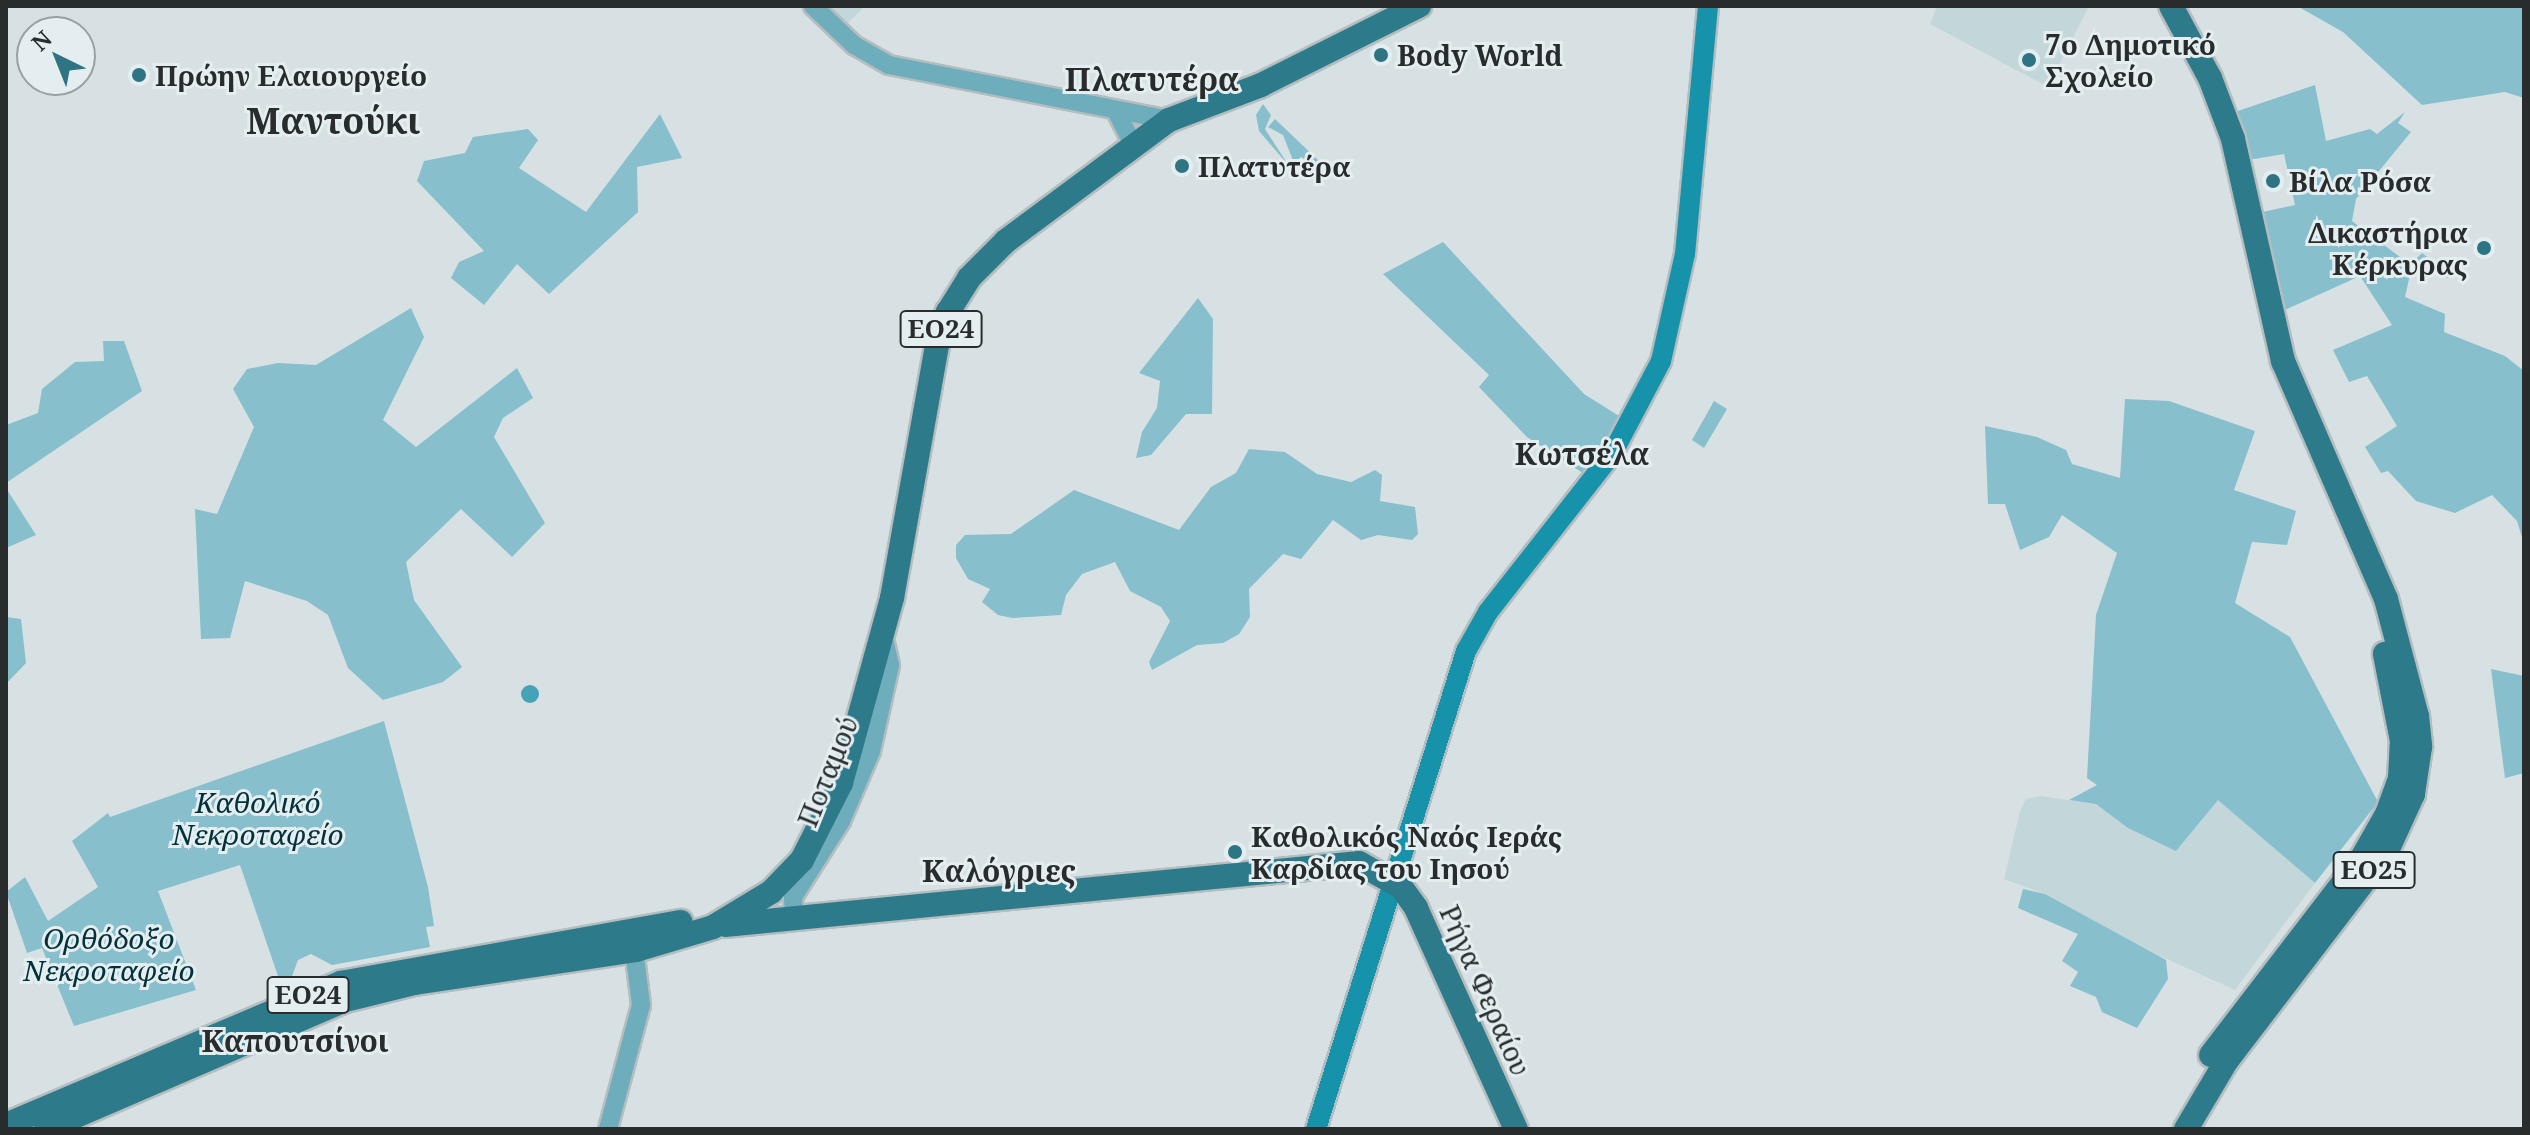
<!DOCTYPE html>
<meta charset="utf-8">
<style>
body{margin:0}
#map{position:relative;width:2530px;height:1135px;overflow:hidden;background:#d7e1e4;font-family:"Noto Serif",serif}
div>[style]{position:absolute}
.built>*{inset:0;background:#c3d7db}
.green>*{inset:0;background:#87bfcc}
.water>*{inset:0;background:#45a3b8}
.round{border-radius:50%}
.roads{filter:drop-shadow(2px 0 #b4bdbf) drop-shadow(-2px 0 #b4bdbf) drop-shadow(0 2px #b4bdbf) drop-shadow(0 -2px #b4bdbf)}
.tertiary>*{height:18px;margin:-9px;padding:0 9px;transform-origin:9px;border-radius:9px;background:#6eadbc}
.secondary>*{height:20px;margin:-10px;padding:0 10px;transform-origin:10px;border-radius:10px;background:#1693aa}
.primary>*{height:24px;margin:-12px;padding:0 12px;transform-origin:12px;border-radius:12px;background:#2d7a8a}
.dots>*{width:22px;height:22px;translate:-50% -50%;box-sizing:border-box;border:4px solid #e4eef1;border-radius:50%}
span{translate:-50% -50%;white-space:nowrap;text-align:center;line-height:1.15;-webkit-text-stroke:6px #e4eef1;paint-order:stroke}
.shield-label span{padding:2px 6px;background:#e4eef1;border:2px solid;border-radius:6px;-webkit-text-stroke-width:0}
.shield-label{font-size:26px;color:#282c2d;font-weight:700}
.poi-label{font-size:28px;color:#282c2d;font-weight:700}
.left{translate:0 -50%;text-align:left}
.right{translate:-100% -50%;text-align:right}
.street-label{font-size:28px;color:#282c2d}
.park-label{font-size:28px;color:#02313a;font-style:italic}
.neighbourhood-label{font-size:30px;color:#282c2d;font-weight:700}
.quarter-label{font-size:32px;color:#282c2d;font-weight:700}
.district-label{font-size:36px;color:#282c2d;font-weight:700}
.frame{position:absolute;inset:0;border:8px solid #282c2d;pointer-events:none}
.north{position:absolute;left:16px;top:16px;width:80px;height:80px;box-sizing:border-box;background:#e4eef1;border:2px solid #99a0a3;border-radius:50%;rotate:317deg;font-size:22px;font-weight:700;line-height:32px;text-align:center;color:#282c2d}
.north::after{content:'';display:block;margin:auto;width:28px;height:36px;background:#2f7483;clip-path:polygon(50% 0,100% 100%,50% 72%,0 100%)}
</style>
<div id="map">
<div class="built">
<i style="clip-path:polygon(828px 6px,865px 6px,847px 24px)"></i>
<i style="clip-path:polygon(1937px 6px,2089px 6px,2048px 87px,1930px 24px)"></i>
<i style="clip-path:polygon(2040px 796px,2096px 804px,2112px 814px,2218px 799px,2315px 883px,2235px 990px,2105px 931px,2045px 894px,2004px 879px,2020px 811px,2026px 799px)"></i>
</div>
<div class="green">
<i style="clip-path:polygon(2297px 6px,2524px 6px,2524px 98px,2505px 92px,2422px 105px,2343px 32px)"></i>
<i style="clip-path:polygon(2315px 85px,2326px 141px,2370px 129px,2377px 134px,2405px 112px,2398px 123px,2411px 132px,2356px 199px,2352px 221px,2412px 266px,2405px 297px,2445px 314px,2444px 332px,2505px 356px,2524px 371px,2524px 544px,2517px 521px,2492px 495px,2455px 513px,2416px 501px,2388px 471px,2381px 473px,2365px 447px,2397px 426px,2367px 376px,2349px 382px,2333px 350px,2392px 325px,2360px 276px,2278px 313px,2258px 213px,2295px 205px,2284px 154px,2248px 160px,2235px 112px)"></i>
<i style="clip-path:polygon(1263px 104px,1271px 115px,1265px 129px,1289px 166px,1259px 131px,1256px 115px)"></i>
<i style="clip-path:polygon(660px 114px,682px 158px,637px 167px,638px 212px,549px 294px,517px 264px,484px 305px,451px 278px,459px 262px,484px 251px,417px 181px,424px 161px,465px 153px,473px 137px,528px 129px,538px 140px,519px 168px,586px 212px)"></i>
<i style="clip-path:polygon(1275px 119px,1319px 161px,1315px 167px,1301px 157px,1294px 163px,1283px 135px,1268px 127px)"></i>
<i style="clip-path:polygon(1443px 242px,1584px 394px,1627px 421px,1589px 477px,1527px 437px,1479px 387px,1489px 375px,1383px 274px)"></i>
<i style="clip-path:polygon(2422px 253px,2451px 275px,2448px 278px,2421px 269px,2414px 261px)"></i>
<i style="clip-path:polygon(1198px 298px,1213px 319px,1212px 414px,1186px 414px,1151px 455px,1136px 458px,1142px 432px,1157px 408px,1160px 381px,1139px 373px)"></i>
<i style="clip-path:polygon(411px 308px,424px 337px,383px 420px,416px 447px,517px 368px,533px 398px,503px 418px,494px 437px,545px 523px,512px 557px,461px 509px,406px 562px,414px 600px,462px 667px,443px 682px,383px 700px,348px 668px,328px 615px,307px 601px,245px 581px,230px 638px,201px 639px,195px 509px,217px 514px,254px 427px,233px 389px,247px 369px,278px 363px,316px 365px)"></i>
<i style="clip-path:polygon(103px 341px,124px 341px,142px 391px,6px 483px,6px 425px,38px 413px,42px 389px,75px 362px,104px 361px)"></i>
<i style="clip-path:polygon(2125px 399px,2169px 401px,2255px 431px,2234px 490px,2296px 511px,2287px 545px,2252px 542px,2235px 603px,2290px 637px,2378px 802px,2315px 883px,2218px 800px,2176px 851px,2128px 828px,2096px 804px,2069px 800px,2097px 785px,2087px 778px,2096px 615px,2117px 553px,2062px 515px,2049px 537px,2020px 550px,2005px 504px,1988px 504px,1985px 426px,2037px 437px,2066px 450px,2072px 464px,2120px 478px)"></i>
<i style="clip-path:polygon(1714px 401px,1727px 409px,1704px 448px,1692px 440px)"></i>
<i style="clip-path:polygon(1249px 449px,1285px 452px,1317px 474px,1351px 482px,1375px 470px,1382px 475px,1380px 501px,1415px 507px,1418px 534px,1412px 540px,1378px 535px,1361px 540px,1333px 520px,1301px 559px,1283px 554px,1249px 589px,1250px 617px,1239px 634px,1223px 643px,1197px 645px,1152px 670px,1149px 662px,1170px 621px,1161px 607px,1130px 591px,1115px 562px,1082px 574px,1066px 595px,1061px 615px,1012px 618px,998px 615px,982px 602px,990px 589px,968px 579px,956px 558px,956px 545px,965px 535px,1011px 534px,1074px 490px,1179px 530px,1211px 487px,1236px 473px)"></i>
<i style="clip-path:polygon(6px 488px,36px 535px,6px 548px)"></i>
<i style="clip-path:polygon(6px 617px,21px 619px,26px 663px,6px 684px)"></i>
<i style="clip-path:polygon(2491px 669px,2524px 676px,2524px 773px,2505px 778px)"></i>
<i style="clip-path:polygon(384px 721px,428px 887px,434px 926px,426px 927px,430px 947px,332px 965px,311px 954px,298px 960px,291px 979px,280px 982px,240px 865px,158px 891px,196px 990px,74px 1026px,42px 948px,27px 953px,6px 892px,25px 877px,48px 921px,98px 887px,72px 841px,108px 813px,110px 817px)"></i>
<i style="clip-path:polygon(2023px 889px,2045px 894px,2166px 960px,2168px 979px,2137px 1028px,2102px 1012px,2096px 997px,2070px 986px,2078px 972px,2062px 961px,2078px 934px,2018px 908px)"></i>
</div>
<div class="water">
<i class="round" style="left:521px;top:685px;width:18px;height:18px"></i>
</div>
<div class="roads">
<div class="tertiary">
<i style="left:813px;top:6px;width:57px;rotate:43.6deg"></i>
<i style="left:854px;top:45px;width:40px;rotate:29.7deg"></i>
<i style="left:889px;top:65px;width:285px;rotate:11.1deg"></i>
<i style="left:1117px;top:113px;width:37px;rotate:63deg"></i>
<i style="left:794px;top:917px;width:20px;rotate:-93deg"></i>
<i style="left:793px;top:897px;width:90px;rotate:-57.7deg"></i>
<i style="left:841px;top:821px;width:76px;rotate:-66.8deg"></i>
<i style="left:871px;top:751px;width:88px;rotate:-77.5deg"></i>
<i style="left:890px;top:665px;width:28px;rotate:-103deg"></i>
<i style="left:608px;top:1129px;width:128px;rotate:-75.1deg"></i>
<i style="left:641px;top:1005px;width:64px;rotate:-97.1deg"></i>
</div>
<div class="secondary">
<i style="left:1316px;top:1129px;width:501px;rotate:-72.58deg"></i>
<i style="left:1466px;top:651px;width:45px;rotate:-60.6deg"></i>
<i style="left:1488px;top:612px;width:201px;rotate:-51.9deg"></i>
<i style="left:1612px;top:454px;width:105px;rotate:-62.2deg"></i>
<i style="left:1661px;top:361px;width:110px;rotate:-77.4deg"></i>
<i style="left:1685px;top:254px;width:249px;rotate:-84.7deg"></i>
</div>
<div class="primary">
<i style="left:2171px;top:6px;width:82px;rotate:61.6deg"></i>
<i style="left:2210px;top:78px;width:65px;rotate:69.3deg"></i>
<i style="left:2233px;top:139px;width:228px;rotate:77.3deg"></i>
<i style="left:2283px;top:361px;width:259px;rotate:66.6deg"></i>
<i style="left:2386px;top:599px;width:121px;rotate:75.2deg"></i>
<i style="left:2417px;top:716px;width:31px;rotate:84deg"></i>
<i style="left:2420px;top:747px;width:48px;rotate:98.5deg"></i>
<i style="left:2413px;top:794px;width:63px;rotate:114.5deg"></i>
<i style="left:2387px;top:851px;width:263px;rotate:127.4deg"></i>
<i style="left:2227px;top:1060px;width:80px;rotate:120.7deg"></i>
<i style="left:725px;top:925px;width:637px;rotate:-5.59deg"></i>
<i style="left:1359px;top:863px;width:48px;rotate:29.7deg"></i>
<i style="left:1401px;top:887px;width:26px;rotate:54deg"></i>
<i style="left:1416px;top:908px;width:243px;rotate:65.7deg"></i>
<i style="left:2211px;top:1055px;width:248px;rotate:-52.5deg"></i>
<i style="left:2362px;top:858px;width:51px;rotate:-60.4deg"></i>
<i style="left:2387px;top:814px;width:38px;rotate:-70deg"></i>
<i style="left:2400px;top:778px;width:37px;rotate:-87deg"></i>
<i style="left:2402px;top:741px;width:89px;rotate:-101.1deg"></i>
<i style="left:6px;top:1125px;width:364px;rotate:-23deg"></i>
<i style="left:341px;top:983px;width:345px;rotate:-10.2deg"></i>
<i style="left:46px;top:1129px;width:326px;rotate:-23.3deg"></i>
<i style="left:345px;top:1000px;width:72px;rotate:-13.7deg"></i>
<i style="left:415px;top:983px;width:223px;rotate:-8.5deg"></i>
<i style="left:636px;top:950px;width:80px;rotate:-16.6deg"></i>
<i style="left:713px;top:927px;width:68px;rotate:-31.1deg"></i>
<i style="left:771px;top:892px;width:45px;rotate:-45.9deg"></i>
<i style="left:802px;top:860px;width:86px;rotate:-63.1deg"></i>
<i style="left:841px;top:783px;width:192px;rotate:-74.6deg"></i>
<i style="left:892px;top:598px;width:257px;rotate:-79.9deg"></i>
<i style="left:937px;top:345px;width:35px;rotate:-72deg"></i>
<i style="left:948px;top:312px;width:40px;rotate:-58deg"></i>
<i style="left:969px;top:278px;width:52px;rotate:-45deg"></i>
<i style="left:1006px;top:241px;width:203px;rotate:-36.6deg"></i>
<i style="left:1169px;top:120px;width:98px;rotate:-20.8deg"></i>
<i style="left:1261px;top:85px;width:177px;rotate:-26.6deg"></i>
</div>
</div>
<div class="dots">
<i style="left:1381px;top:55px;background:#2f7483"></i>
<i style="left:2029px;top:60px;background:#2f7483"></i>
<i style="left:139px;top:75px;background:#2f7483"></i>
<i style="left:1182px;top:166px;background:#2f7483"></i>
<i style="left:2273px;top:181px;background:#2f7483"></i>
<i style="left:2484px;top:248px;background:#2f7483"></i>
<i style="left:1235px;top:852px;background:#2f7483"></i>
</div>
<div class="shield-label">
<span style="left:941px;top:329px">ΕΟ24</span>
<span style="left:2374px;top:870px">ΕΟ25</span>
<span style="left:308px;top:995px">ΕΟ24</span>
</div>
<div class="poi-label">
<span class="left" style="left:2045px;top:60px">7ο Δημοτικό<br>Σχολείο</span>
<span class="left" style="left:1397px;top:55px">Body World</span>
<span class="left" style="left:155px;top:75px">Πρώην Ελαιουργείο</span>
<span class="left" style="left:1198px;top:166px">Πλατυτέρα</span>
<span class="left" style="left:2289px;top:181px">Βίλα Ρόσα</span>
<span class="right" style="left:2468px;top:248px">Δικαστήρια<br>Κέρκυρας</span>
<span class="left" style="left:1251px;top:852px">Καθολικός Ναός Ιεράς<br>Καρδίας του Ιησού</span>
</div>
<div class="street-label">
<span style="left:827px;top:771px;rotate:-68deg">Ποταμού</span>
<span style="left:1486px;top:990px;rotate:66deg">Ρήγα Φεραίου</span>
</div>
<div class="park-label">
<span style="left:258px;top:818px">Καθολικό<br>Νεκροταφείο</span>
<span style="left:109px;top:954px">Ορθόδοξο<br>Νεκροταφείο</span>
</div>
<div class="neighbourhood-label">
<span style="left:1582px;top:454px">Κωτσέλα</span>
<span style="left:999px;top:871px">Καλόγριες</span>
<span style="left:295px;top:1041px">Καπουτσίνοι</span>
</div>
<div class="quarter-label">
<span style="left:1152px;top:79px">Πλατυτέρα</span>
</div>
<div class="district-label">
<span style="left:333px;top:121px">Μαντούκι</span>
</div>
<div class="frame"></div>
<div class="north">N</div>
</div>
